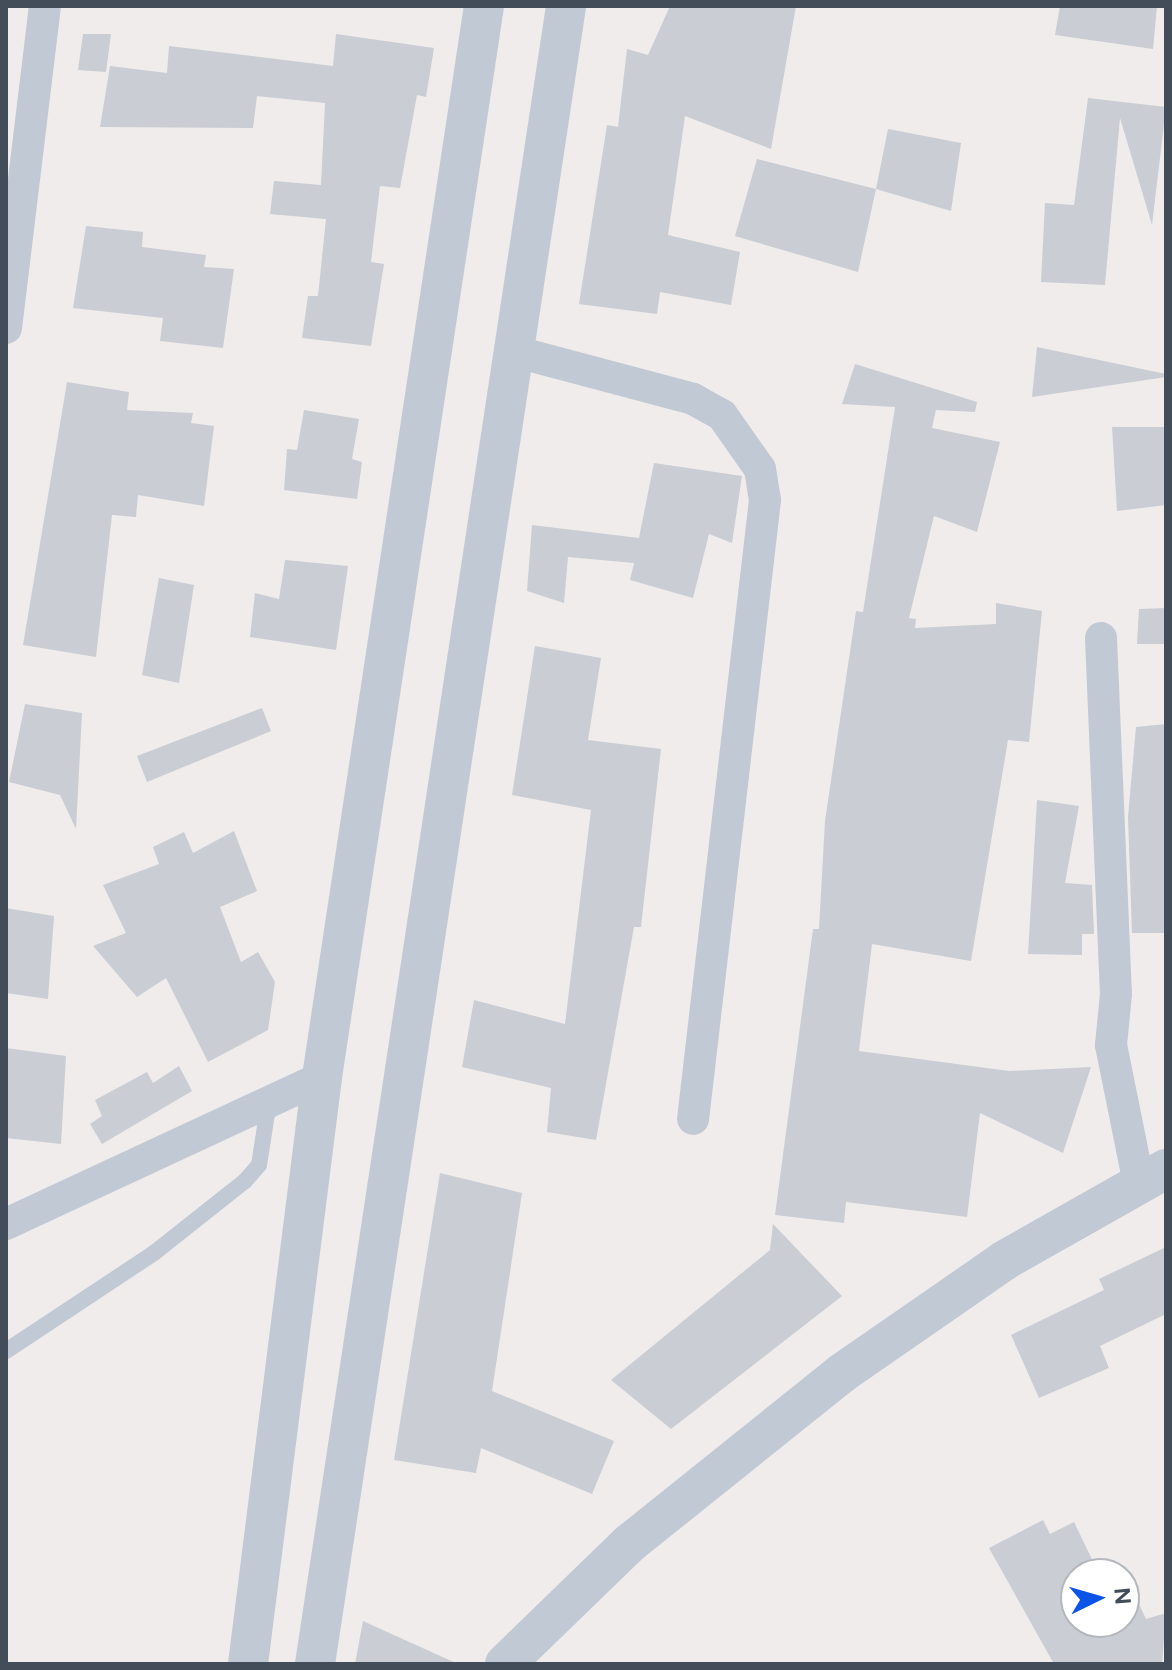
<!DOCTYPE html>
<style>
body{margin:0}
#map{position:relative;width:1172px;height:1670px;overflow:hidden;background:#efeceb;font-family:Figtree,sans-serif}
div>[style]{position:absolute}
.building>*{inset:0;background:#cacdd4}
.service>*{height:16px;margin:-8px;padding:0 8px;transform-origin:8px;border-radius:8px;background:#c1c9d5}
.minor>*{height:32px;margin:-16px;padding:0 16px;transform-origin:16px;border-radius:16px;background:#c1c9d5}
.tertiary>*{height:40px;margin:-20px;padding:0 20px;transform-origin:20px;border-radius:20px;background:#c1c9d5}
span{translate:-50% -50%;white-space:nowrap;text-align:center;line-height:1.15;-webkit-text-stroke:8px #fff;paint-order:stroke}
.frame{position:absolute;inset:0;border:8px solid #434d5a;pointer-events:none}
.north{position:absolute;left:1060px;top:1558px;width:80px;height:80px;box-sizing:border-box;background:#fff;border:2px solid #b4b8bd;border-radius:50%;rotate:85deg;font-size:22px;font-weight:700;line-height:32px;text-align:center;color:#434d5a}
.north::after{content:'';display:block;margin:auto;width:28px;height:36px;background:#0c54e8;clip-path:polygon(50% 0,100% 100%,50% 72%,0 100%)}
</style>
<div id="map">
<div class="building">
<i style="clip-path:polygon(670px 6px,796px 6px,771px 149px,685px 116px,668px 235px,740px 252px,731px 305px,660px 292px,657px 314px,579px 304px,607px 125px,618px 127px,627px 49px,648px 55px)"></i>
<i style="clip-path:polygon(1060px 6px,1157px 6px,1153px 49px,1055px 35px)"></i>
<i style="clip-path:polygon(83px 34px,111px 34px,106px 72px,78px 70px)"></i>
<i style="clip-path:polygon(336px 34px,434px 48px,426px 97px,417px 95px,400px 188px,380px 186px,371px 262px,384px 264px,371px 346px,302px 338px,308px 296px,318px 296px,326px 219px,270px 214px,274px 181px,321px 185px,325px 103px,257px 96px,253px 128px,100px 127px,110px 66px,167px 73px,169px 46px,333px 66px)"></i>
<i style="clip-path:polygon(1088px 98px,1166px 107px,1152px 225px,1120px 118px,1105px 285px,1041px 282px,1045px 203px,1074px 205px)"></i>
<i style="clip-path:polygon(888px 129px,961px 143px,951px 211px,876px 189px)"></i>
<i style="clip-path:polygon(757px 159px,876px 189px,858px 272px,735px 236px)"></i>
<i style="clip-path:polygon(86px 226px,143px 232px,142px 247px,206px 255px,204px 267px,234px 269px,223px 348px,160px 341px,163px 318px,73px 308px)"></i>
<i style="clip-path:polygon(1037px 347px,1166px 374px,1166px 377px,1032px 397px)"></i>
<i style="clip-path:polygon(855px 364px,977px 402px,975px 412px,936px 410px,932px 428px,1000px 442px,977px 532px,934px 516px,909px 618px,916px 619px,915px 628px,996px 624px,996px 603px,1042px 611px,1029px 742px,1008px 740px,971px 961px,872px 944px,860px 1042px,859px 1051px,1009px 1071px,1091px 1067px,1063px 1153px,980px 1113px,967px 1217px,846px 1202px,844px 1223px,775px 1215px,813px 929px,819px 929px,825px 821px,856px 611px,863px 612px,895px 407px,842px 404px)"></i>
<i style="clip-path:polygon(67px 382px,129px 392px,127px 410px,193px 413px,191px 423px,214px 426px,204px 506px,138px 495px,136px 517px,112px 515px,96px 657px,23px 645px)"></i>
<i style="clip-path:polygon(304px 410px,359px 419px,352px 459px,362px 462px,357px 499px,284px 490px,287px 449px,297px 450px)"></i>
<i style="clip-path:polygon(1112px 427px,1166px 427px,1166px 505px,1117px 511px)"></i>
<i style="clip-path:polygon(654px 463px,742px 476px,732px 543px,709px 534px,693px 598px,630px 580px,634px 563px,568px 557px,564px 603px,527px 591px,532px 525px,639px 538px)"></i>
<i style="clip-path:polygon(285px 560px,348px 566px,336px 650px,250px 637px,255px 593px,279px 599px)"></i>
<i style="clip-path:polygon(159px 578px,194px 585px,179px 683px,142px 675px)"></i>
<i style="clip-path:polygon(1166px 608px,1166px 644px,1137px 644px,1139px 609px)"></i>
<i style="clip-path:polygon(535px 646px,601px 658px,588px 740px,661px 749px,641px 927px,634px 927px,596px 1140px,547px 1132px,551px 1088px,462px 1067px,474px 1000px,565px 1024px,591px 810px,512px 795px)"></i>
<i style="clip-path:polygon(25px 704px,82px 713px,76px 829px,60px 795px,9px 782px)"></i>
<i style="clip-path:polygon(262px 708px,271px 731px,147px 782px,137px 756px)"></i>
<i style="clip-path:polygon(1166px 724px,1166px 933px,1132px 933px,1128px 817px,1136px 727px)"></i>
<i style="clip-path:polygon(1037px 800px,1079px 806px,1065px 883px,1092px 885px,1094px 934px,1082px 934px,1082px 955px,1028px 954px)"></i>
<i style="clip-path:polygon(234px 831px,257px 891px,220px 907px,241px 962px,258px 952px,275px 982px,268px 1030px,208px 1062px,166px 978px,137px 997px,93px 946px,126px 933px,103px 885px,159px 864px,153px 847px,184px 832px,193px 853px)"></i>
<i style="clip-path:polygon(6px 908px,54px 916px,48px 999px,6px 993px)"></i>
<i style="clip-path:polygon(6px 1048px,66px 1056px,61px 1144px,6px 1138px)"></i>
<i style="clip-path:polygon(179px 1066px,192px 1091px,102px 1144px,90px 1124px,102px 1116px,95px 1100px,147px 1072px,153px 1083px)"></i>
<i style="clip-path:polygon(440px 1173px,522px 1193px,492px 1391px,614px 1441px,592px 1494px,481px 1448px,476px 1473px,394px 1460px)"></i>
<i style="clip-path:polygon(773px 1224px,842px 1296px,671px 1429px,611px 1380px,770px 1250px)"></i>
<i style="clip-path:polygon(1166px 1247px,1166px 1314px,1100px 1346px,1109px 1368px,1039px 1398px,1011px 1335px,1104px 1290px,1099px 1279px)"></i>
<i style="clip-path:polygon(1043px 1520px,1050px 1534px,1074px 1522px,1099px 1574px,1076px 1574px,1076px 1622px,1124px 1622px,1126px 1577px,1146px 1619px,1166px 1613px,1162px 1664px,1054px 1664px,989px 1548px)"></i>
<i style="clip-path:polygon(363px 1621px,458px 1664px,355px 1664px)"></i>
</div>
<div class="service">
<i style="left:6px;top:1351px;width:178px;rotate:-33.5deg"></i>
<i style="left:154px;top:1253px;width:116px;rotate:-38.4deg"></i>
<i style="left:245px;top:1181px;width:21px;rotate:-49deg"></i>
<i style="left:259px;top:1165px;width:65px;rotate:-81.1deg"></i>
</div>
<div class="minor">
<i style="left:6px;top:328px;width:324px;rotate:-83.1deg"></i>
<i style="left:513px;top:351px;width:186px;rotate:14.9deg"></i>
<i style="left:693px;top:399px;width:33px;rotate:29deg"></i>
<i style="left:722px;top:415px;width:66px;rotate:54.9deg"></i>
<i style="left:760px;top:469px;width:31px;rotate:81deg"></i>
<i style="left:765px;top:500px;width:623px;rotate:96.63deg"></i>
<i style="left:1101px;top:638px;width:356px;rotate:87.6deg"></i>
<i style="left:1116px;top:994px;width:51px;rotate:95.6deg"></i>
<i style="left:1111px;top:1045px;width:142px;rotate:78.6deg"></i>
<i style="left:6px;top:1224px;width:349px;rotate:-24.9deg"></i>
</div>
<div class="tertiary">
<i style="left:248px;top:1664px;width:592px;rotate:-82.81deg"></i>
<i style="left:322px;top:1077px;width:1083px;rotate:-81.4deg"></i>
<i style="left:315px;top:1664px;width:1677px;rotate:-81.39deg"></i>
<i style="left:505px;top:1664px;width:174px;rotate:-44.1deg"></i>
<i style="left:630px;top:1543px;width:272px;rotate:-38.7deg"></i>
<i style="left:842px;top:1373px;width:198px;rotate:-34.7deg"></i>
<i style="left:1005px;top:1260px;width:185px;rotate:-29.5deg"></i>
</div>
<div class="frame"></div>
<div class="north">N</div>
</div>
